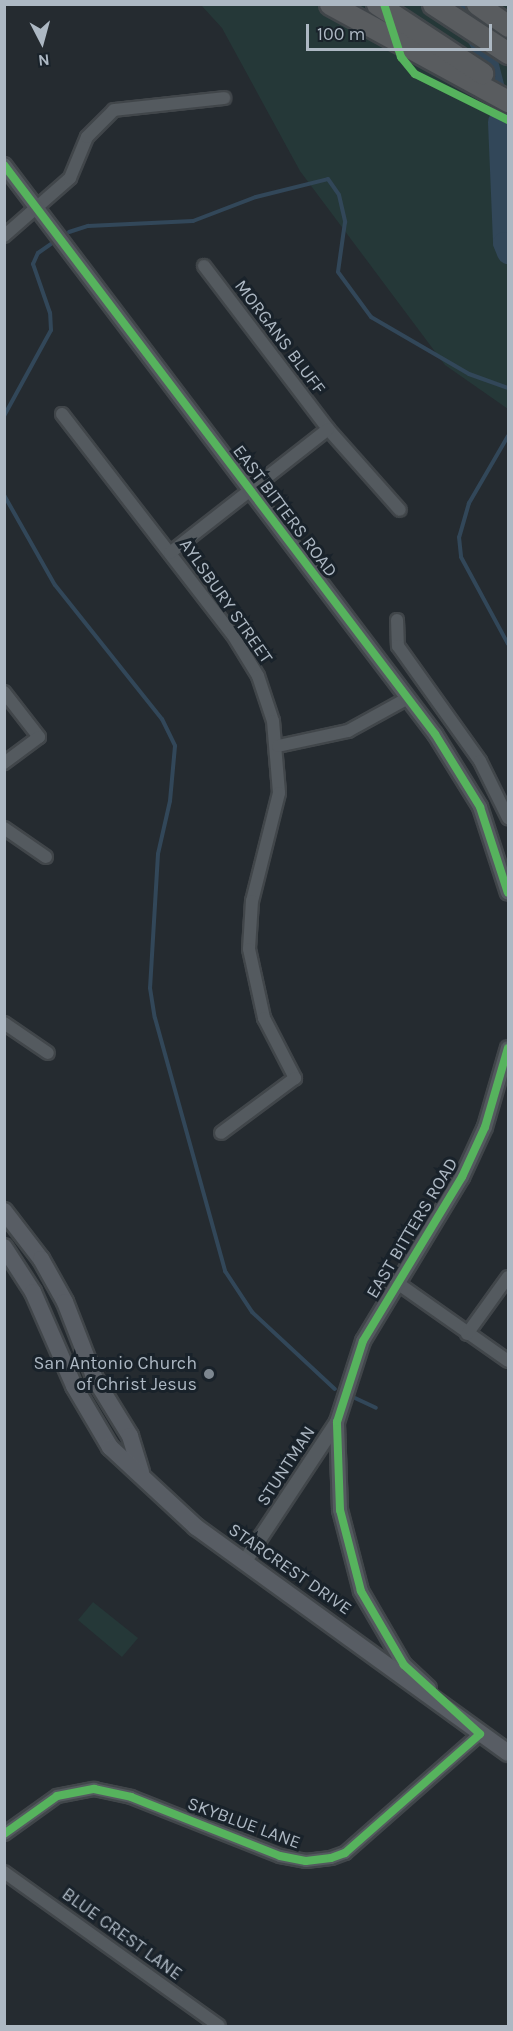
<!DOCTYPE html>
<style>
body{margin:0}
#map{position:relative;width:513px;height:2031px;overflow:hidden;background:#252b30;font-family:Karla,sans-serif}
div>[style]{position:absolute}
.green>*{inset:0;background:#253838}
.stream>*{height:4px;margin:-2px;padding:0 2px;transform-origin:2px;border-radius:2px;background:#324759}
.river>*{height:22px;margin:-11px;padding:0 11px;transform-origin:11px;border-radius:11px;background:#324759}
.roads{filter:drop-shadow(2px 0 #41464a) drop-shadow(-2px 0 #41464a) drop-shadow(0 2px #41464a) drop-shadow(0 -2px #41464a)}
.minor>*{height:12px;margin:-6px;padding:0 6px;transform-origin:6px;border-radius:6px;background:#545a5f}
.tertiary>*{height:14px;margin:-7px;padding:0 7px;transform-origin:7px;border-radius:7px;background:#545a5f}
.secondary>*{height:16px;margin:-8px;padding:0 8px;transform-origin:8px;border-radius:8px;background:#585d64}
.motorway>*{height:21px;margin:-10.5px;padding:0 10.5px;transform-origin:10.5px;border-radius:10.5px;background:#595c5f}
.cycleway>*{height:8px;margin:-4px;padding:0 4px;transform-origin:4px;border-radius:4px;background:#56b35d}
.dots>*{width:16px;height:16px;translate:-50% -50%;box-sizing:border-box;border:3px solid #19222a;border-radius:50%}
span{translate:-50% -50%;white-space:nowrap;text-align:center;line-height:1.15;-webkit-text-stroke:6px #19222a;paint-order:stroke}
.street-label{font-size:18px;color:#adb8c3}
.poi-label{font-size:18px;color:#adb8c3}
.right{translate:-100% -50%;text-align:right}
.frame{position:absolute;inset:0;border:6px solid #adb8c3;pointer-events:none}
.north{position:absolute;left:12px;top:12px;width:60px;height:60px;-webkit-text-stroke:4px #19222a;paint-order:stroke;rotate:174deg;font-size:16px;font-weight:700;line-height:24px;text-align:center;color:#adb8c3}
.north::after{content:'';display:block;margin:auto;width:21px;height:27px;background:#adb8c3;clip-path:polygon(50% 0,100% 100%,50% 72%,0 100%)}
.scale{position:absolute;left:306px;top:24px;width:186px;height:27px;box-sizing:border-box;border:3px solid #adb8c3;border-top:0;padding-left:8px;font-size:18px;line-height:21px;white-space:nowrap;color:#adb8c3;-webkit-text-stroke:4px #19222a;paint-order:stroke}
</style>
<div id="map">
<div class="green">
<i style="clip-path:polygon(201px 5px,508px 5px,508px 409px,445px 365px,300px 171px,222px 28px)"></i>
<i style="clip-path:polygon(93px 1602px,138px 1638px,122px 1657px,78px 1620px)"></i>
</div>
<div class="stream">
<i style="left:69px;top:232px;width:20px;rotate:-18deg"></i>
<i style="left:88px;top:226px;width:105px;rotate:-2.7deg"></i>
<i style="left:193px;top:221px;width:67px;rotate:-20.9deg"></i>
<i style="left:256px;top:197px;width:74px;rotate:-14deg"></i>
<i style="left:328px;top:179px;width:19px;rotate:55deg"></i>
<i style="left:339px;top:195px;width:28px;rotate:77deg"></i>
<i style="left:345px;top:222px;width:50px;rotate:98deg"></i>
<i style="left:338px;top:272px;width:56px;rotate:53.7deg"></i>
<i style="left:371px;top:317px;width:113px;rotate:30.2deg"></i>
<i style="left:469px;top:374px;width:41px;rotate:19.7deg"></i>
<i style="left:4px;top:416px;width:98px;rotate:-61.3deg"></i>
<i style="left:51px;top:330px;width:17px;rotate:-93deg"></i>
<i style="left:50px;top:313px;width:52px;rotate:-109.1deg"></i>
<i style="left:33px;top:264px;width:12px;rotate:-66deg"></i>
<i style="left:38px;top:253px;width:16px;rotate:-35deg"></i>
<i style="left:508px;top:436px;width:78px;rotate:120.2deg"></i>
<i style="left:469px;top:503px;width:35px;rotate:106deg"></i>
<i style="left:459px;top:537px;width:20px;rotate:84deg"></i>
<i style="left:461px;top:557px;width:99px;rotate:61.6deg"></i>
<i style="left:4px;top:495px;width:103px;rotate:60.5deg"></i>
<i style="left:55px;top:585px;width:171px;rotate:51.4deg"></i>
<i style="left:162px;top:719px;width:30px;rotate:64deg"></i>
<i style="left:175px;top:746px;width:55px;rotate:95.2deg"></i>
<i style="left:170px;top:801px;width:54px;rotate:102.8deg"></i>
<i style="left:158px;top:854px;width:134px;rotate:93.4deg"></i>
<i style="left:150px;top:988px;width:30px;rotate:81deg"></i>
<i style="left:155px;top:1018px;width:263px;rotate:74.5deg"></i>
<i style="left:225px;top:1271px;width:49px;rotate:56.6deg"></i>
<i style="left:252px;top:1312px;width:113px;rotate:42.9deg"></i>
<i style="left:355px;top:1398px;width:23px;rotate:25deg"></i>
</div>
<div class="river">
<i style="left:458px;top:4px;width:49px;rotate:59.2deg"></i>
<i style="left:483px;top:46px;width:49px;rotate:75.7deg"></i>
<i style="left:499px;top:122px;width:121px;rotate:87.6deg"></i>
<i style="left:504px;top:243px;width:11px;rotate:68deg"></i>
</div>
<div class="roads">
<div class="minor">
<i style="left:4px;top:236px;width:88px;rotate:-41.3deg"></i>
<i style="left:70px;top:178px;width:44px;rotate:-67.5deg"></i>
<i style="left:87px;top:137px;width:38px;rotate:-45deg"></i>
<i style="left:114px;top:110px;width:111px;rotate:-6.2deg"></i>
<i style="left:204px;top:266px;width:205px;rotate:52.7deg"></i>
<i style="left:328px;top:429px;width:108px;rotate:48.4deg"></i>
<i style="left:62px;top:414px;width:279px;rotate:52.3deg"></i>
<i style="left:233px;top:635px;width:48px;rotate:58.6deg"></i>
<i style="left:258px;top:676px;width:47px;rotate:71.6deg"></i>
<i style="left:273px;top:721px;width:72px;rotate:85.2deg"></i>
<i style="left:279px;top:793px;width:111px;rotate:104deg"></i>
<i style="left:252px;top:901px;width:48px;rotate:93.6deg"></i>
<i style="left:249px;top:949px;width:71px;rotate:77.7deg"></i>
<i style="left:264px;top:1018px;width:68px;rotate:62.7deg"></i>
<i style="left:295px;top:1078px;width:92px;rotate:143.4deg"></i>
<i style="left:170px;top:553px;width:201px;rotate:-38.1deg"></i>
<i style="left:397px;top:620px;width:26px;rotate:88deg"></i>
<i style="left:398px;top:646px;width:141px;rotate:54.5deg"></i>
<i style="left:480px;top:761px;width:64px;rotate:63.8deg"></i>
<i style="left:4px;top:692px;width:57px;rotate:52.1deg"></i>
<i style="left:39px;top:737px;width:44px;rotate:143.4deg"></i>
<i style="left:278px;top:746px;width:72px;rotate:-12.1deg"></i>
<i style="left:348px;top:731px;width:68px;rotate:-28.8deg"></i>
<i style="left:4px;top:828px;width:51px;rotate:34.6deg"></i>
<i style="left:4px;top:1023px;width:53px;rotate:34.3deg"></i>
<i style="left:396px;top:1282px;width:137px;rotate:35.2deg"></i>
<i style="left:467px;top:1334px;width:70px;rotate:-54.3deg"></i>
<i style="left:4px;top:1834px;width:65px;rotate:-35.6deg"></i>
<i style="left:57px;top:1796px;width:38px;rotate:-11deg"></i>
<i style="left:94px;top:1789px;width:38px;rotate:12deg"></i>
<i style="left:131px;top:1797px;width:160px;rotate:21.6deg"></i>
<i style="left:280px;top:1856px;width:26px;rotate:11deg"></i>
<i style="left:306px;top:1861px;width:25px;rotate:-7deg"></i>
<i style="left:331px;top:1858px;width:15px;rotate:-20deg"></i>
<i style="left:345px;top:1853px;width:180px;rotate:-41.4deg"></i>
<i style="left:4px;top:1872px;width:264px;rotate:35.6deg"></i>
</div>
<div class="tertiary">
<i style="left:4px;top:165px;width:714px;rotate:52.86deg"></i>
<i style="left:435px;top:734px;width:86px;rotate:58.3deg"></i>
<i style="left:480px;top:807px;width:90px;rotate:72deg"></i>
<i style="left:245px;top:1561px;width:167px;rotate:-56.5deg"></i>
<i style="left:429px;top:1688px;width:34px;rotate:-137deg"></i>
<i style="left:404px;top:1665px;width:86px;rotate:-120.2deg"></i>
<i style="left:361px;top:1591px;width:84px;rotate:-104.5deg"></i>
<i style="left:340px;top:1510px;width:88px;rotate:-92deg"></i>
<i style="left:337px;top:1422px;width:85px;rotate:-72.2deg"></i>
<i style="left:363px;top:1341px;width:192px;rotate:-58.9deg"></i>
<i style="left:462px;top:1177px;width:55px;rotate:-65.3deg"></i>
<i style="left:485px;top:1127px;width:82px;rotate:-73.8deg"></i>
</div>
<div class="secondary">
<i style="left:4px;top:1211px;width:61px;rotate:52.4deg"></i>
<i style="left:41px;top:1259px;width:49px;rotate:60.8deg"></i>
<i style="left:65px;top:1302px;width:83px;rotate:68.7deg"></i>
<i style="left:95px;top:1379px;width:67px;rotate:58.4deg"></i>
<i style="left:130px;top:1436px;width:38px;rotate:73deg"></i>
<i style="left:4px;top:1247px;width:54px;rotate:57.2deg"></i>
<i style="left:33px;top:1292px;width:103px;rotate:66.4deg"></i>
<i style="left:74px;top:1386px;width:71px;rotate:59.5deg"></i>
<i style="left:110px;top:1447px;width:117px;rotate:42.9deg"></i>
<i style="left:196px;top:1527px;width:385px;rotate:35.9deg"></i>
</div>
<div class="motorway">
<i style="left:330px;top:4px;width:203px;rotate:28.6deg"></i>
<i style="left:377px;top:4px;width:126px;rotate:33.3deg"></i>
<i style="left:433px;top:4px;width:90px;rotate:33.2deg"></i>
<i style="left:477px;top:4px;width:38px;rotate:35deg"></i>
</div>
</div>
<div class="cycleway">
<i style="left:384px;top:4px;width:56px;rotate:72.2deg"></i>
<i style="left:401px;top:57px;width:22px;rotate:51deg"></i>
<i style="left:415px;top:74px;width:104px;rotate:26.3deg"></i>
<i style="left:4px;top:165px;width:714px;rotate:52.86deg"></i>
<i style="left:435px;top:734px;width:86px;rotate:58.3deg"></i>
<i style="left:480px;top:807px;width:90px;rotate:72deg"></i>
<i style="left:4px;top:1834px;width:65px;rotate:-35.6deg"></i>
<i style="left:57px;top:1796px;width:38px;rotate:-11deg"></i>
<i style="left:94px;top:1789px;width:38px;rotate:12deg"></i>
<i style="left:131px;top:1797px;width:160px;rotate:21.6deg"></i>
<i style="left:280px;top:1856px;width:26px;rotate:11deg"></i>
<i style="left:306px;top:1861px;width:25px;rotate:-7deg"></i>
<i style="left:331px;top:1858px;width:15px;rotate:-20deg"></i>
<i style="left:345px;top:1853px;width:180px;rotate:-41.4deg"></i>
<i style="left:480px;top:1734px;width:103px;rotate:-137.8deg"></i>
<i style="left:404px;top:1665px;width:86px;rotate:-120.2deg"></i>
<i style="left:361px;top:1591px;width:84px;rotate:-104.5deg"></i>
<i style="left:340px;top:1510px;width:88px;rotate:-92deg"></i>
<i style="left:337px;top:1422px;width:85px;rotate:-72.2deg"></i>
<i style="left:363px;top:1341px;width:192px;rotate:-58.9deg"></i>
<i style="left:462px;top:1177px;width:55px;rotate:-65.3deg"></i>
<i style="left:485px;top:1127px;width:82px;rotate:-73.8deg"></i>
</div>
<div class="dots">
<i style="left:209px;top:1374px;background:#7d8790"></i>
</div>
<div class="street-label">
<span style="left:280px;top:337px;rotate:53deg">MORGANS BLUFF</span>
<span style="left:285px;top:511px;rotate:53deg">EAST BITTERS ROAD</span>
<span style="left:226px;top:601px;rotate:55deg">AYLSBURY STREET</span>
<span style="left:412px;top:1228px;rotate:-59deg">EAST BITTERS ROAD</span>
<span style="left:286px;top:1466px;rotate:-57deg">STUNTMAN</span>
<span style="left:290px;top:1569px;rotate:35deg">STARCREST DRIVE</span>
<span style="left:244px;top:1823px;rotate:20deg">SKYBLUE LANE</span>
<span style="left:122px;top:1934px;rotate:36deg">BLUE CREST LANE</span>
</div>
<div class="poi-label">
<span class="right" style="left:197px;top:1374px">San Antonio Church<br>of Christ Jesus</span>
</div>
<div class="frame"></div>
<div class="north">N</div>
<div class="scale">100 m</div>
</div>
